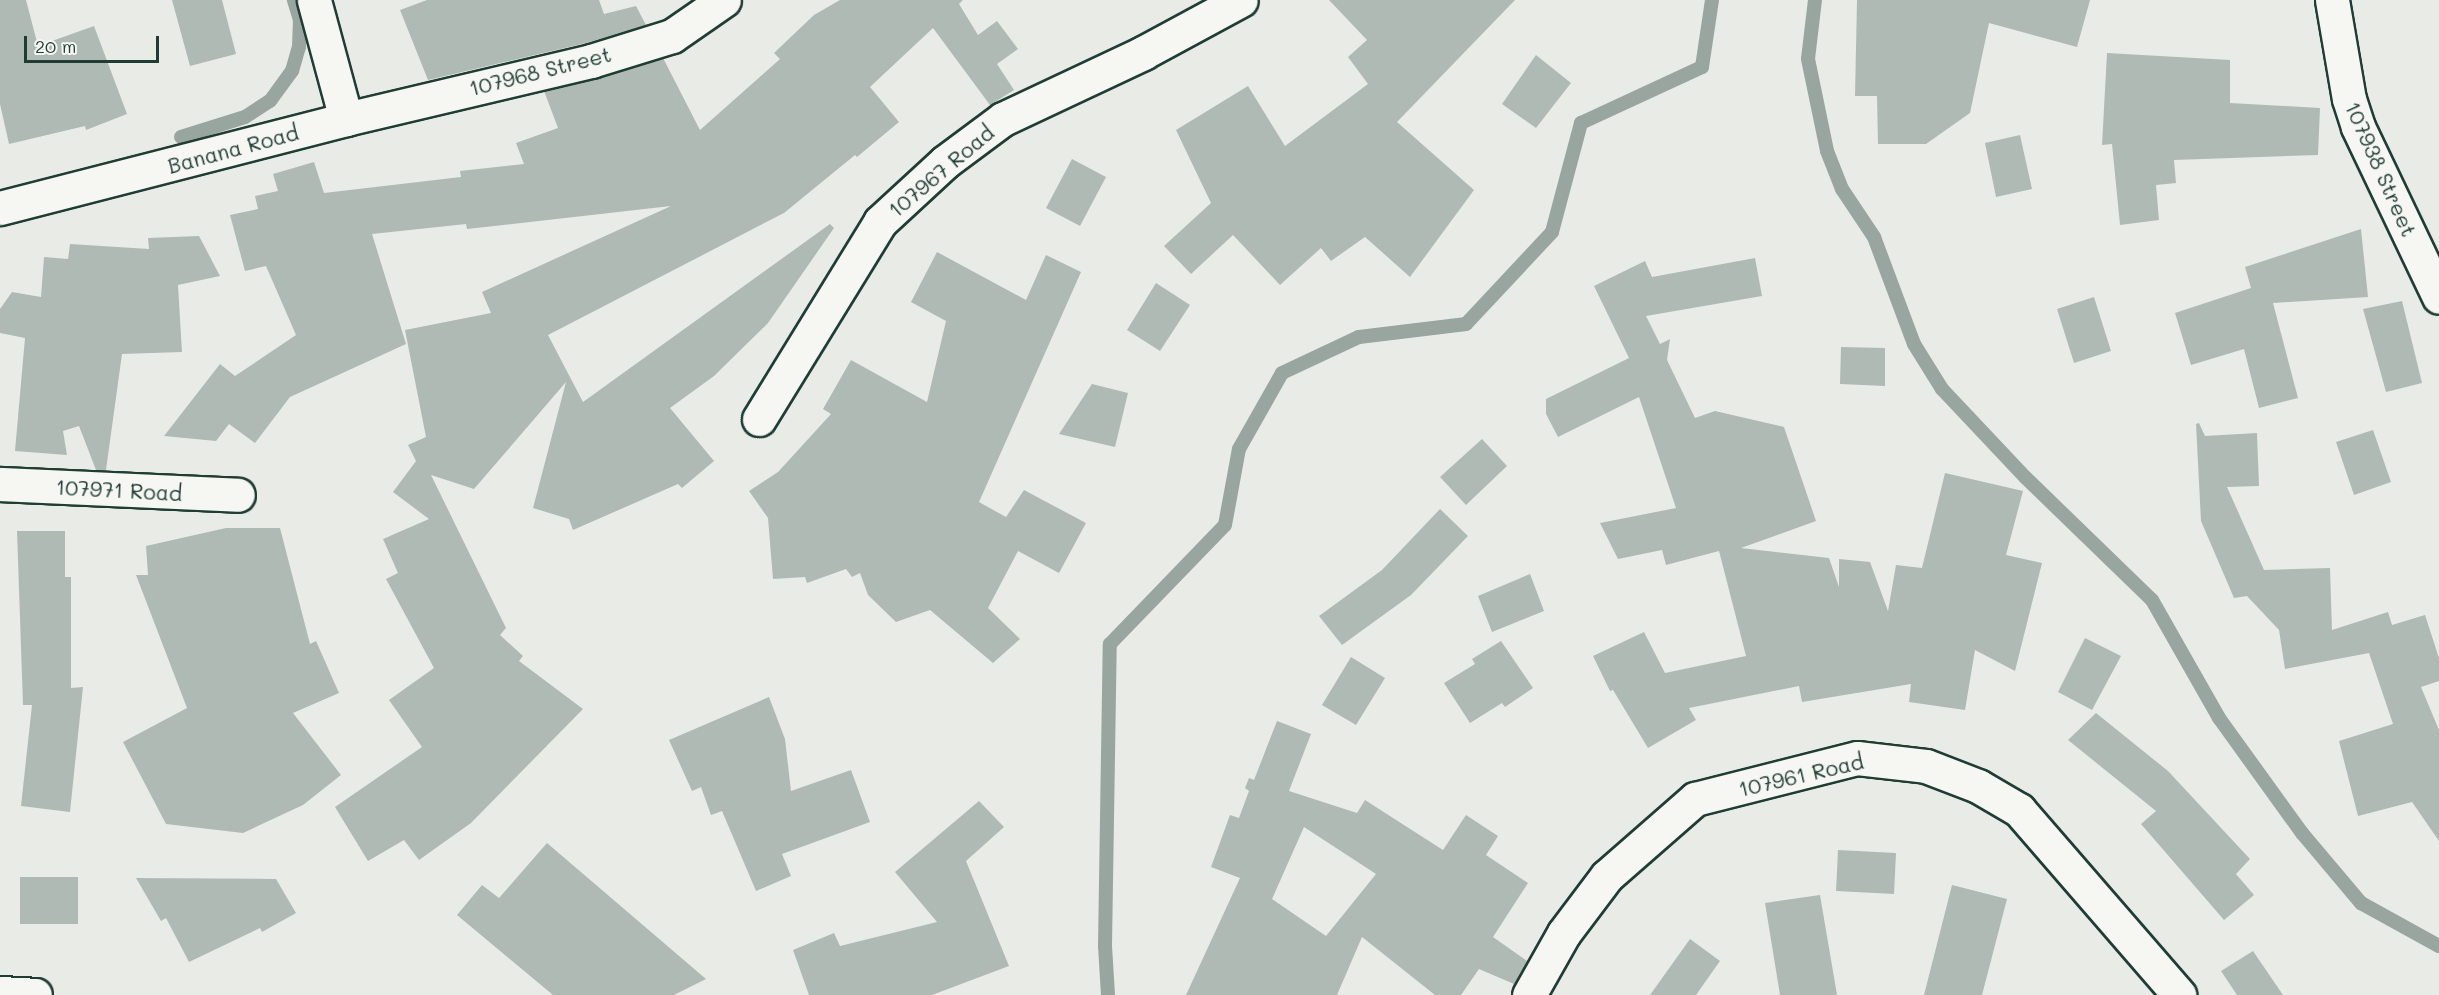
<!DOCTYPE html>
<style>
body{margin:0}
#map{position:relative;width:2439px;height:995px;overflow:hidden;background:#e9ebe7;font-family:Mali,sans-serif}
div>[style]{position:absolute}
.stream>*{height:14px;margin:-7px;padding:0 7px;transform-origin:7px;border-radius:7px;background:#99a6a0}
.building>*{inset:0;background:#b0bab5}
.roads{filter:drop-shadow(2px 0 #1f3d34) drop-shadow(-2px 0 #1f3d34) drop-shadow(0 2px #1f3d34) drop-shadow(0 -2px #1f3d34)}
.minor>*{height:33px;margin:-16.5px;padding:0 16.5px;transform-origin:16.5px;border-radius:16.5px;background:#f6f6f2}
span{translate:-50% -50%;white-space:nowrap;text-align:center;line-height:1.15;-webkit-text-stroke:6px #f6f6f2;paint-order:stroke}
.street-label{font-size:21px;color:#1f3d34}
.scale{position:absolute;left:24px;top:36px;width:135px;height:27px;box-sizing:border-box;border:3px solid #1f3d34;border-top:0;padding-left:8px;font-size:18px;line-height:21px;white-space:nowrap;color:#1f3d34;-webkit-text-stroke:4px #f6f6f2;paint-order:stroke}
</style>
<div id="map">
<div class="stream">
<i style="left:1815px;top:0;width:59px;rotate:96.8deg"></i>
<i style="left:1808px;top:59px;width:94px;rotate:78.3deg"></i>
<i style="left:1827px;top:151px;width:41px;rotate:68.5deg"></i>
<i style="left:1842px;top:189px;width:58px;rotate:56.3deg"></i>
<i style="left:1874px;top:237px;width:114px;rotate:69.5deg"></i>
<i style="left:1914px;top:344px;width:53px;rotate:58.1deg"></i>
<i style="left:1942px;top:389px;width:122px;rotate:46.7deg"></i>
<i style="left:2026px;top:478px;width:175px;rotate:44.1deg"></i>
<i style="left:2152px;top:600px;width:136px;rotate:60.4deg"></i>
<i style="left:2219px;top:718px;width:142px;rotate:54.2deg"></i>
<i style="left:2302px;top:833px;width:92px;rotate:49.9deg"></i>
<i style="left:2361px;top:903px;width:89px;rotate:28.9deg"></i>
<i style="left:181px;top:137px;width:67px;rotate:-17.4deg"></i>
<i style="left:245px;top:117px;width:30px;rotate:-33deg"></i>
<i style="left:270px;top:101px;width:37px;rotate:-54deg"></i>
<i style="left:292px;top:71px;width:25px;rotate:-74deg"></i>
<i style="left:299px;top:47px;width:27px;rotate:-88deg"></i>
<i style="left:300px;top:20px;width:21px;rotate:-107deg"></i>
<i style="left:1108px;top:995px;width:49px;rotate:-93.5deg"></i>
<i style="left:1105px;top:946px;width:302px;rotate:-89.1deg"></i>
<i style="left:1110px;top:644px;width:165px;rotate:-46deg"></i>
<i style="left:1225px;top:525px;width:77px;rotate:-79.6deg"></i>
<i style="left:1239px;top:449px;width:87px;rotate:-60.5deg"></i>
<i style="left:1282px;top:373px;width:85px;rotate:-25.1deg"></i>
<i style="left:1359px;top:337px;width:108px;rotate:-6.9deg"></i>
<i style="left:1466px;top:324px;width:126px;rotate:-46.9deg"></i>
<i style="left:1552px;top:232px;width:113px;rotate:-75.1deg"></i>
<i style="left:1581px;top:123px;width:133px;rotate:-24.8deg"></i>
<i style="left:1702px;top:67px;width:68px;rotate:-81.5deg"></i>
</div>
<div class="building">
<i style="clip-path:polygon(0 0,26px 0,38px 46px,94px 26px,127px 114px,86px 130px,85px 126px,9px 144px,0 104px)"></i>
<i style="clip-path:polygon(172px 0,222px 0,236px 54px,190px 66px)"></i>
<i style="clip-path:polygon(427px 0,599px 0,604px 14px,636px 6px,646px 25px,586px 43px,428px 80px,400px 10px)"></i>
<i style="clip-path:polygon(840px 0,963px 0,959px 4px,978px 35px,997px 21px,1018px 49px,997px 64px,1014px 90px,990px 105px,933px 28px,870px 87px,899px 122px,857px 157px,855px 155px,784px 213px,548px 335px,583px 402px,830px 224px,834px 228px,768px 323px,714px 376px,670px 408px,714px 461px,682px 488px,678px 484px,573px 530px,569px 519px,533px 508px,566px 382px,474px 489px,431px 475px,506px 628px,500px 635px,523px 656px,519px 661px,583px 709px,471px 823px,419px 860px,404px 840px,368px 861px,335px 807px,422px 747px,389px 700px,434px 668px,386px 579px,398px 573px,383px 539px,429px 519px,393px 492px,416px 461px,408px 445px,426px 437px,405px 330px,491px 313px,482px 292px,671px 206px,467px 229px,466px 224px,372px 234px,406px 344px,290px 397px,255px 443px,229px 424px,216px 441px,164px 436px,220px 364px,235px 376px,296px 335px,266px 266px,245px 271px,230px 215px,258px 209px,255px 196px,278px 191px,273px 174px,314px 162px,324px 193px,461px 177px,460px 171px,524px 164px,516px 143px,558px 128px,544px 91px,663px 58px,700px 130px,780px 59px,774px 53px,814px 15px)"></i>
<i style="clip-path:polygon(1329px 0,1515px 0,1397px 122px,1474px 190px,1410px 277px,1365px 237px,1331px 261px,1321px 248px,1280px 285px,1233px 235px,1191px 274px,1164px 246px,1211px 203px,1176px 130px,1248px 86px,1285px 146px,1368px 84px,1348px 57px,1367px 40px)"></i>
<i style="clip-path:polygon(1857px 0,2090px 0,2077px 47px,1989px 23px,1970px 113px,1926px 144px,1878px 144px,1877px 96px,1855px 96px)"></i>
<i style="clip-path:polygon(2107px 53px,2230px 60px,2230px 103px,2320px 108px,2318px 155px,2174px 160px,2176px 183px,2156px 185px,2159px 220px,2120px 225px,2112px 144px,2102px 145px)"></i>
<i style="clip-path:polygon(1536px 55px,1571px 83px,1536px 128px,1502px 104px)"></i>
<i style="clip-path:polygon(2020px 135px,2032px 189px,1996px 197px,1985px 143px)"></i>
<i style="clip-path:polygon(1072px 159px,1106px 177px,1080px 226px,1046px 208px)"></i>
<i style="clip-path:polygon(2361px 229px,2368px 297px,2273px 303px,2298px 398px,2259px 408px,2244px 349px,2191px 365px,2175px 313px,2251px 288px,2245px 267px)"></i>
<i style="clip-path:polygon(199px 236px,220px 276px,178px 285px,182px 352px,122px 354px,106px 470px,96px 470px,79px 426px,63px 431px,67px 455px,15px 451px,25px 338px,0 333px,0 309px,12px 292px,41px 297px,44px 257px,68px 259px,70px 244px,149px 249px,148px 238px)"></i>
<i style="clip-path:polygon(937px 252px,1026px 300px,1046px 255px,1081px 272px,979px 502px,1006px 517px,1024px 490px,1086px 523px,1059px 573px,1018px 551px,988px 608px,1020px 639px,993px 663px,930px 610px,896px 622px,868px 595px,860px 573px,852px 577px,846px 569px,807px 583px,805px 577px,773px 579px,768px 518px,749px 491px,778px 472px,831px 414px,823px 409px,851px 360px,927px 402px,946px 321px,911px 302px)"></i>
<i style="clip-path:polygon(1755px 258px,1762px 296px,1646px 316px,1660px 344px,1670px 339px,1667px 360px,1695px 418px,1715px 411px,1784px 427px,1816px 521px,1741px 548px,1829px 558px,1839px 587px,1839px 559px,1870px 562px,1888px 611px,1896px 565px,1922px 568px,1945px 473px,2023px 491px,2006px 555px,2042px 563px,2015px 671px,1975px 650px,1965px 710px,1909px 702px,1911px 684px,1802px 702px,1799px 686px,1689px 708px,1696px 720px,1648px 748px,1613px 690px,1610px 691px,1593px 656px,1644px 632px,1665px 673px,1746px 656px,1719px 551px,1666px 565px,1662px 550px,1618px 559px,1600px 523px,1676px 508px,1639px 397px,1558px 437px,1546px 414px,1546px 399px,1629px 358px,1594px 286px,1645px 261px,1652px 277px)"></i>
<i style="clip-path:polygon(1156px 283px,1190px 305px,1160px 351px,1127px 330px)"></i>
<i style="clip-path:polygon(2094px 297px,2111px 351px,2074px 363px,2057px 309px)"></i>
<i style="clip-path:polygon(2402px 301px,2422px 383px,2386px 392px,2363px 309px)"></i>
<i style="clip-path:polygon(1841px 347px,1885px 348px,1885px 386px,1840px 384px)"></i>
<i style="clip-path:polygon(1092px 384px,1128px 393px,1115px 447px,1059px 434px)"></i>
<i style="clip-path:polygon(2199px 423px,2205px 436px,2257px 433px,2259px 486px,2227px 487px,2264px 570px,2330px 568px,2332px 630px,2388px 612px,2392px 625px,2425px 615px,2439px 658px,2439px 681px,2421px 687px,2439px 730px,2439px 841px,2412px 802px,2358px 816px,2339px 741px,2393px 724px,2369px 653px,2285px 669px,2279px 630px,2247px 596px,2234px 598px,2201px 521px,2196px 424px)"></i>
<i style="clip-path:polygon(2373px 430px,2391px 482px,2354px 495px,2336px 442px)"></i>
<i style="clip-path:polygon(1482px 439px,1507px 466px,1466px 505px,1440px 477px)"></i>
<i style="clip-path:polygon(1440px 509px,1468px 536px,1411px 595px,1342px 645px,1319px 616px,1382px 570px)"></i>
<i style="clip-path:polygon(226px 528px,280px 528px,310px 644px,316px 641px,339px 693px,293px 713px,341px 775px,303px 805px,243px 833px,166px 824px,123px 742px,187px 708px,136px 575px,148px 575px,146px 546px)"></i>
<i style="clip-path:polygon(17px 531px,65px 531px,65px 577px,71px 577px,71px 688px,83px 687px,70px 812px,21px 806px,32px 705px,23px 705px)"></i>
<i style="clip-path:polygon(1530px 574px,1544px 611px,1492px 632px,1478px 596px)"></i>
<i style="clip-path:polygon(2085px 638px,2121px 656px,2092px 710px,2058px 692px)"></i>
<i style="clip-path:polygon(1501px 641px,1533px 688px,1505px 707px,1502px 703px,1470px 723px,1444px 683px,1475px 664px,1472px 659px)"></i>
<i style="clip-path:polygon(1351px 657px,1385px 678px,1356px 725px,1322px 705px)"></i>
<i style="clip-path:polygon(769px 697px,785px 739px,791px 791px,851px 770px,870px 822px,782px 854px,791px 876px,756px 891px,722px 811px,711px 815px,701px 787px,692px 791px,669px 740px)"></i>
<i style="clip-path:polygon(2096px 713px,2168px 771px,2250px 859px,2236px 874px,2254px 895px,2224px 920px,2141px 824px,2156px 811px,2068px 740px)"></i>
<i style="clip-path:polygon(evenodd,1277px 721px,1311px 734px,1289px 791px,1357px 813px,1365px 800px,1443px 850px,1466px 815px,1498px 836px,1486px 855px,1528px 883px,1493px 937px,1527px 961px,1514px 984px,1479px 969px,1461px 995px,1435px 995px,1362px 937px,1337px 995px,1186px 995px,1240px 878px,1211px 867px,1230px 815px,1239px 818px,1249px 791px,1245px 788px,1249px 778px,1254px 780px,1277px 721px,1304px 827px,1376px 874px,1326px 936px,1272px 899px,1304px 827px)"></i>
<i style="clip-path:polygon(979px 801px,1004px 827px,966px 861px,1009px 966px,932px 995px,809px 995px,793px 950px,834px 933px,840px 946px,937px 922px,895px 872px)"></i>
<i style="clip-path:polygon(547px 843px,706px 979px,674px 995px,553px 995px,457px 915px,482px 885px,499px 898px)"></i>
<i style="clip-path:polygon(1838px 850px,1896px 853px,1894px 894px,1836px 891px)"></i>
<i style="clip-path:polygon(20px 877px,78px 877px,78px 924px,20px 924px)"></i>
<i style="clip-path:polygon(136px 878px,276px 879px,296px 913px,262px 932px,260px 928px,189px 962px,166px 918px,161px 921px)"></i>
<i style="clip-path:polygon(1952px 885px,2007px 899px,1982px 995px,1924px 995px)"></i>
<i style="clip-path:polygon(1820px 895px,1837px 995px,1780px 995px,1765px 903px)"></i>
<i style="clip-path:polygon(1690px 939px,1720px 961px,1696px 995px,1650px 995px)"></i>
<i style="clip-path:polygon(2253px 951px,2283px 995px,2237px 995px,2221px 971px)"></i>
</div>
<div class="roads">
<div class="minor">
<i style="left:2332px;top:0;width:100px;rotate:80.3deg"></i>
<i style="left:2349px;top:99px;width:29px;rotate:72deg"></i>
<i style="left:2358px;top:127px;width:188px;rotate:64.5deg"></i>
<i style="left:346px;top:119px;width:252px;rotate:-13.3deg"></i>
<i style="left:591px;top:61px;width:85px;rotate:-17.2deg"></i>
<i style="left:672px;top:36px;width:63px;rotate:-34.7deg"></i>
<i style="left:0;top:208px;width:357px;rotate:-14.4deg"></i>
<i style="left:346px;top:119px;width:123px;rotate:-105.1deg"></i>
<i style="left:759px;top:419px;width:231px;rotate:-58.4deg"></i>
<i style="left:880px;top:222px;width:88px;rotate:-42.7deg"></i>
<i style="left:945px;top:162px;width:72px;rotate:-36.6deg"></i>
<i style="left:1003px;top:119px;width:155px;rotate:-25.2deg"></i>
<i style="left:1143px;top:53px;width:111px;rotate:-28.4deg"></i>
<i style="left:0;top:484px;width:238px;rotate:2.6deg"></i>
<i style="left:0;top:993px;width:35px;rotate:3deg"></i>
<i style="left:1529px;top:995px;width:71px;rotate:-60.6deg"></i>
<i style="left:1564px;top:933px;width:71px;rotate:-53deg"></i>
<i style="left:1607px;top:876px;width:117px;rotate:-41.2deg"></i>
<i style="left:1695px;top:799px;width:167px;rotate:-14.2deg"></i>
<i style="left:1857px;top:758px;width:69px;rotate:6.6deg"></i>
<i style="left:1926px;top:766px;width:56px;rotate:21deg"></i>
<i style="left:1978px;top:786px;width:48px;rotate:30.3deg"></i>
<i style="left:2019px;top:810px;width:245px;rotate:49.1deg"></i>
</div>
</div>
<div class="street-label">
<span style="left:540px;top:71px;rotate:-14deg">107968 Street</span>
<span style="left:233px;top:149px;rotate:-15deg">Banana Road</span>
<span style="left:2381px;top:169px;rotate:66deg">107938 Street</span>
<span style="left:941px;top:171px;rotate:-40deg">107967 Road</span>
<span style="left:119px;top:490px;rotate:3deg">107971 Road</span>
<span style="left:1801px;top:775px;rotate:-13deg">107961 Road</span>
</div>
<div class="scale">20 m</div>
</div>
